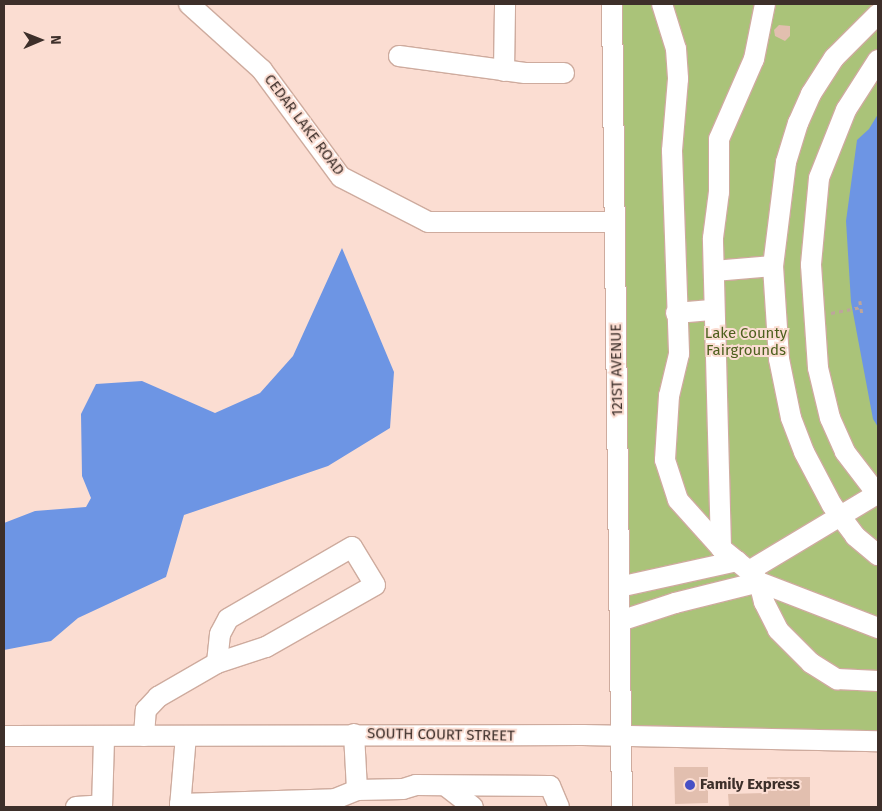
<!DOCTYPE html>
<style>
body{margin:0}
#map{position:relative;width:882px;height:811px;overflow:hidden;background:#fbddd2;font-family:"Fira Sans",sans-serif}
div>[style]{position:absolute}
.green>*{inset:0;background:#aac379}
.water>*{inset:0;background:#6d95e4}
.building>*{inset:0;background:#e2bfaf}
.path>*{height:2.5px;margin-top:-1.25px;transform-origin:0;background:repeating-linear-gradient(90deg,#bda59c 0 4px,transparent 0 8px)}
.roads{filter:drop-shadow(1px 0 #ceab9e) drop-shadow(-1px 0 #ceab9e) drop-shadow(0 1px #ceab9e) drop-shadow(0 -1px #ceab9e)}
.minor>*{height:20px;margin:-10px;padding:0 10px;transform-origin:10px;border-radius:10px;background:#fff}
.dots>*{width:14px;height:14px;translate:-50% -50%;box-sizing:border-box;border:2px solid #fbddd2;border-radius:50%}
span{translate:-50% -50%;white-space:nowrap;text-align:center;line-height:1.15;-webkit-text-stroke:4px #fbddd2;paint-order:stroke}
.street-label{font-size:15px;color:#3d2f2a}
.park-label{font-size:15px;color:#4d601e}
.poi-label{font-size:15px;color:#3d2f2a;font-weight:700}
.left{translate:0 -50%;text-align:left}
.frame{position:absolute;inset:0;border:5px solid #3d2f2a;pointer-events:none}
.north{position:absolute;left:15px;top:15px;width:50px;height:50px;-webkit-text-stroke:4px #fbddd2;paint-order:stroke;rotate:89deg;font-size:14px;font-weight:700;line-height:20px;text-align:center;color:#3d2f2a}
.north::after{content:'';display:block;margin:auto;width:18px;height:22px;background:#3d2f2a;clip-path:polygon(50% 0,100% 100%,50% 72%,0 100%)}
</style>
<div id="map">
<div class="green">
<i style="clip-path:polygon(612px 4px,878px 4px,878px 741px,615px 739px)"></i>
</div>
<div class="water">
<i style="clip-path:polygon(878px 114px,878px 427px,873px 419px,851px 302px,846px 221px,857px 140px,869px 129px)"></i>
<i style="clip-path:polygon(342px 248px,394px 372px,390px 428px,328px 466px,184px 515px,166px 577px,78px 618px,51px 641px,4px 650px,4px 523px,35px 511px,86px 507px,91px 498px,82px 476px,81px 414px,96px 384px,142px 381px,215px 413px,260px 393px,293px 356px)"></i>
</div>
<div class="building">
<i style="clip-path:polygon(779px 25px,790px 26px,790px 36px,785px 41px,775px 36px,774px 30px)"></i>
<i style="clip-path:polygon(674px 767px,708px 767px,708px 803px,675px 804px)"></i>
<i style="clip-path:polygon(767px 777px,810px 777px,810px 807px,729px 807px,728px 794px,768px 793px)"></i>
</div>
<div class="path">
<i style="left:860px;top:301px;width:13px;rotate:81deg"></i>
<i style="left:831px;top:313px;width:31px;rotate:-11deg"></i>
</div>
<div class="roads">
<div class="minor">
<i style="left:189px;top:4px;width:98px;rotate:42.1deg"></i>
<i style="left:262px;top:70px;width:133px;rotate:53.6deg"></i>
<i style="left:341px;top:177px;width:98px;rotate:27.3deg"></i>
<i style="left:428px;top:222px;width:187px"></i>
<i style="left:612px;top:4px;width:803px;rotate:89.29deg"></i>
<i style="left:662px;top:4px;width:47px;rotate:72.7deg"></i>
<i style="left:676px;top:49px;width:30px;rotate:86deg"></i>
<i style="left:678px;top:79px;width:72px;rotate:94.8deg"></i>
<i style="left:672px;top:151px;width:203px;rotate:88deg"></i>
<i style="left:679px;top:354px;width:43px;rotate:103.4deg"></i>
<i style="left:669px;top:396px;width:64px;rotate:93.6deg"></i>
<i style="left:665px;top:460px;width:42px;rotate:72deg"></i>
<i style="left:678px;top:500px;width:64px;rotate:48.1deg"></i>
<i style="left:878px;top:14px;width:62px;rotate:135deg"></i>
<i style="left:834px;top:58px;width:43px;rotate:122.6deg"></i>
<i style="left:811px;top:94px;width:32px;rotate:114deg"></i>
<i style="left:798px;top:123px;width:41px;rotate:107.1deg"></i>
<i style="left:786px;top:162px;width:105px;rotate:97.1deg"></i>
<i style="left:773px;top:266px;width:93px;rotate:86.3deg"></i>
<i style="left:779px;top:359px;width:60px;rotate:78.5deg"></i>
<i style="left:791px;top:418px;width:36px;rotate:69deg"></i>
<i style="left:804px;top:452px;width:60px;rotate:62.2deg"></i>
<i style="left:832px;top:505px;width:39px;rotate:53deg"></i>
<i style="left:855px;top:536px;width:30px;rotate:40deg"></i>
<i style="left:399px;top:56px;width:127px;rotate:7.7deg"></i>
<i style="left:525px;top:73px;width:39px"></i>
<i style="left:878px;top:60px;width:59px;rotate:122.6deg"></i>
<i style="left:846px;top:110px;width:73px;rotate:111.7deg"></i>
<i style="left:819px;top:178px;width:87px;rotate:95.3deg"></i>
<i style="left:811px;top:265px;width:103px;rotate:86.1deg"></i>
<i style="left:818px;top:368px;width:51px;rotate:76.5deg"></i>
<i style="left:830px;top:418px;width:37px;rotate:66deg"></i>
<i style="left:845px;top:452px;width:54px;rotate:52.5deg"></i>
<i style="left:504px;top:71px;width:67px;rotate:-89.1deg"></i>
<i style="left:714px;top:271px;width:59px;rotate:-4.8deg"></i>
<i style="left:676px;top:313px;width:38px;rotate:-5deg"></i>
<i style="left:877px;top:494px;width:149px;rotate:149deg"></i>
<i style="left:749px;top:571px;width:15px;rotate:48deg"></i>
<i style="left:759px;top:582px;width:128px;rotate:21.1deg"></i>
<i style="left:749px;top:571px;width:36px;rotate:-141deg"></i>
<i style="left:721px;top:548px;width:310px;rotate:-91.5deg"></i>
<i style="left:713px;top:238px;width:46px;rotate:-82.6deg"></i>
<i style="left:719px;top:192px;width:53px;rotate:-90deg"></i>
<i style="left:719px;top:139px;width:87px;rotate:-66.4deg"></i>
<i style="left:754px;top:59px;width:56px;rotate:-78.7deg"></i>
<i style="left:759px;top:582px;width:21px;rotate:76deg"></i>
<i style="left:764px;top:602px;width:31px;rotate:63deg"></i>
<i style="left:778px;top:630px;width:47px;rotate:45deg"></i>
<i style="left:811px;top:663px;width:31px;rotate:32deg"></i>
<i style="left:837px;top:679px;width:41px;rotate:2.8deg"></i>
<i style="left:619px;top:587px;width:121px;rotate:-12.4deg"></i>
<i style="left:620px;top:621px;width:58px;rotate:-18.1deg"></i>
<i style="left:675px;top:603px;width:87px;rotate:-14deg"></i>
<i style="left:354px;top:734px;width:56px;rotate:86.9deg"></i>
<i style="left:357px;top:790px;width:46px;rotate:-1.2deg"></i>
<i style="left:403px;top:789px;width:14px;rotate:-17deg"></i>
<i style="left:416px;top:785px;width:134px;rotate:0.4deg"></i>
<i style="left:550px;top:786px;width:23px;rotate:67deg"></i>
<i style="left:4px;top:736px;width:579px;rotate:-0.1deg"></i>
<i style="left:583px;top:735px;width:295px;rotate:1.2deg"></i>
<i style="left:144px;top:736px;width:26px;rotate:-86deg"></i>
<i style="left:146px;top:710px;width:18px;rotate:-47deg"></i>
<i style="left:158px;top:697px;width:68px;rotate:-30deg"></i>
<i style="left:217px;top:663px;width:52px;rotate:-18.1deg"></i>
<i style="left:266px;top:647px;width:125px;rotate:-29.6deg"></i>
<i style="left:375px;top:585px;width:44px;rotate:-121.2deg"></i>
<i style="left:352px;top:547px;width:143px;rotate:149.9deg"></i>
<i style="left:228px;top:619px;width:17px;rotate:118deg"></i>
<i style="left:220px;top:634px;width:29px;rotate:96deg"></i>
<i style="left:446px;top:786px;width:34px;rotate:38deg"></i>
<i style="left:180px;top:804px;width:155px;rotate:-1.8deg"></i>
<i style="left:335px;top:799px;width:24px;rotate:-22deg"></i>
<i style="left:76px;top:807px;width:26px;rotate:-4deg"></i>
<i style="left:102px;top:807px;width:69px;rotate:-88.3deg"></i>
<i style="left:180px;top:807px;width:71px;rotate:-85.2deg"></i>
</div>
</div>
<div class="dots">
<i style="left:690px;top:785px;background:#4750c5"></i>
</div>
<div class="street-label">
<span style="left:304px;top:125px;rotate:53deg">CEDAR LAKE ROAD</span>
<span style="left:617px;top:370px;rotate:-91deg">121ST AVENUE</span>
<span style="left:441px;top:735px;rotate:1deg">SOUTH COURT STREET</span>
</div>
<div class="park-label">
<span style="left:746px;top:342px">Lake County<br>Fairgrounds</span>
</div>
<div class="poi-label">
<span class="left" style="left:700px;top:785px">Family Express</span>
</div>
<div class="frame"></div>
<div class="north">N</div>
</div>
